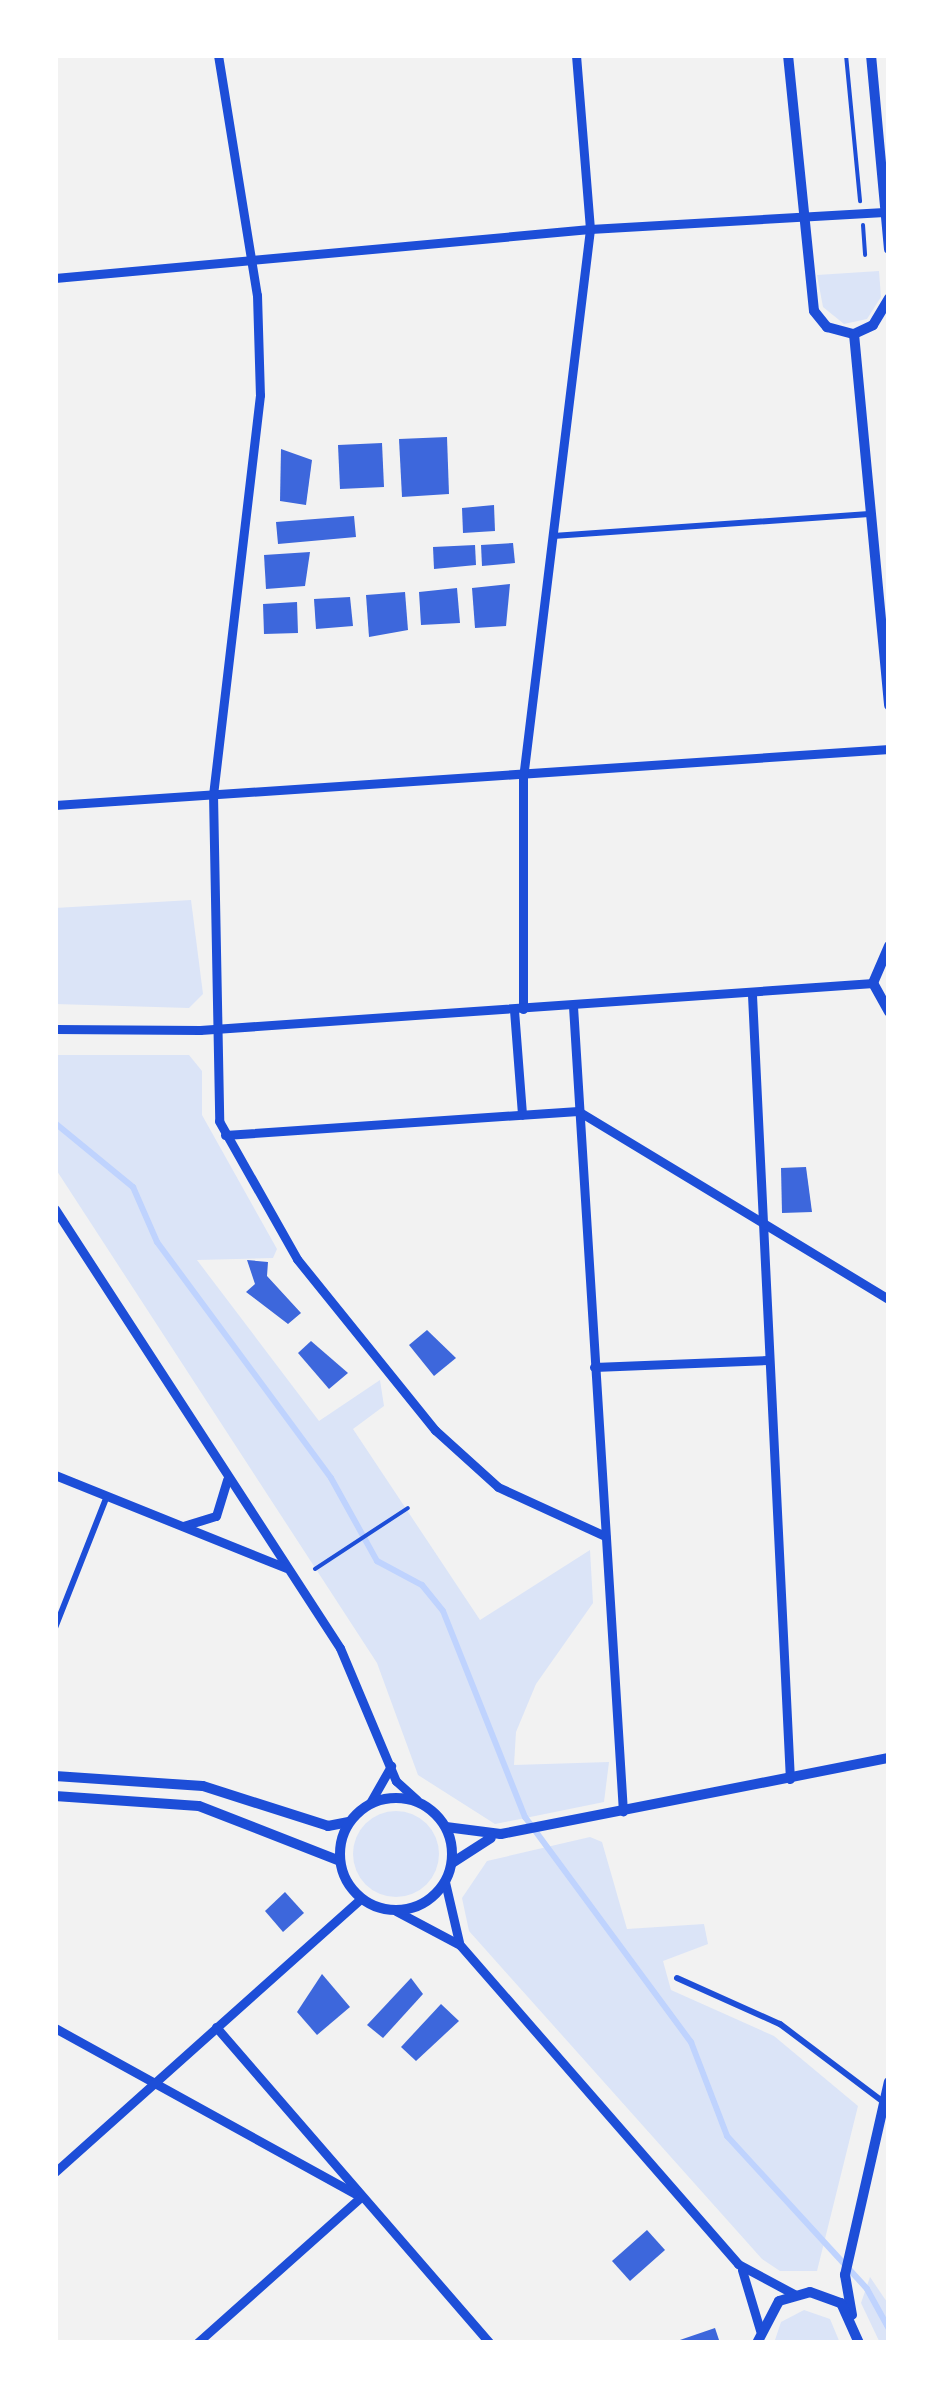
<!DOCTYPE html>
<style>
body{margin:0}
#map{position:relative;width:944px;height:2398px;overflow:hidden;background:#f2f2f2;font-family:"Zilla Slab",serif}
div>[style]{position:absolute}
.green>*{inset:0;background:#dbe4f7}
.round{border-radius:50%}
.stream>*{height:6px;margin:-3px;padding:0 3px;transform-origin:3px;border-radius:3px;background:#bfd3fe}
.building>*{inset:0;background:#3d67dc}
.path>*{height:4px;margin:-2px;padding:0 2px;transform-origin:2px;border-radius:2px;background:#1d4ed8}
.pedestrian>*{height:6px;margin:-3px;padding:0 3px;transform-origin:3px;border-radius:3px;background:#1d4ed8}
.minor>*{height:9px;margin:-4.5px;padding:0 4.5px;transform-origin:4.5px;border-radius:4.5px;background:#1d4ed8}
.tertiary>*{height:10px;margin:-5px;padding:0 5px;transform-origin:5px;border-radius:5px;background:#1d4ed8}
.tertiary>.ring{margin:-5px;padding:0;box-sizing:content-box;background:none;border:10px solid #1d4ed8;border-radius:50%}
span{translate:-50% -50%;white-space:nowrap;text-align:center;line-height:1.15;-webkit-text-stroke:10px #fff;paint-order:stroke}
.frame{position:absolute;inset:0;border:58px solid #fff;pointer-events:none}
</style>
<div id="map">
<div class="green">
<i style="clip-path:polygon(879px 271px,881px 297px,867px 319px,844px 324px,823px 307px,817px 275px)"></i>
<i style="clip-path:polygon(191px 900px,203px 994px,189px 1008px,55px 1004px,55px 908px)"></i>
<i style="clip-path:polygon(55px 1055px,189px 1055px,202px 1071px,202px 1115px,277px 1249px,273px 1258px,197px 1260px,319px 1421px,380px 1380px,384px 1406px,353px 1429px,480px 1620px,590px 1550px,593px 1603px,536px 1684px,516px 1732px,514px 1765px,609px 1762px,604px 1802px,495px 1824px,418px 1775px,377px 1663px,55px 1168px)"></i>
<i class="round" style="left:353px;top:1811px;width:86px;height:86px"></i>
<i style="clip-path:polygon(590px 1837px,602px 1842px,627px 1929px,704px 1924px,708px 1944px,663px 1961px,671px 1990px,774px 2036px,858px 2106px,817px 2271px,780px 2271px,762px 2259px,469px 1931px,462px 1898px,487px 1861px)"></i>
<i style="clip-path:polygon(870px 2277px,889px 2305px,889px 2343px,880px 2343px,861px 2303px)"></i>
<i style="clip-path:polygon(804px 2310px,830px 2319px,840px 2343px,774px 2343px,781px 2322px)"></i>
</div>
<div class="stream">
<i style="left:55px;top:1123px;width:101px;rotate:39.4deg"></i>
<i style="left:133px;top:1187px;width:60px;rotate:66.4deg"></i>
<i style="left:157px;top:1242px;width:293px;rotate:53.6deg"></i>
<i style="left:331px;top:1478px;width:95px;rotate:61deg"></i>
<i style="left:377px;top:1561px;width:51px;rotate:28.1deg"></i>
<i style="left:422px;top:1585px;width:33px;rotate:51deg"></i>
<i style="left:443px;top:1611px;width:222px;rotate:68.3deg"></i>
<i style="left:525px;top:1817px;width:280px;rotate:53.6deg"></i>
<i style="left:691px;top:2042px;width:101px;rotate:69deg"></i>
<i style="left:727px;top:2136px;width:207px;rotate:47.5deg"></i>
<i style="left:867px;top:2289px;width:46px;rotate:61.2deg"></i>
</div>
<div class="building">
<i style="clip-path:polygon(447px 437px,449px 494px,402px 497px,399px 439px)"></i>
<i style="clip-path:polygon(382px 443px,384px 487px,340px 489px,338px 445px)"></i>
<i style="clip-path:polygon(281px 449px,312px 460px,306px 505px,280px 501px)"></i>
<i style="clip-path:polygon(494px 505px,495px 531px,463px 533px,462px 508px)"></i>
<i style="clip-path:polygon(354px 516px,356px 537px,278px 544px,276px 522px)"></i>
<i style="clip-path:polygon(513px 543px,515px 563px,482px 566px,481px 545px)"></i>
<i style="clip-path:polygon(475px 545px,476px 565px,434px 569px,433px 547px)"></i>
<i style="clip-path:polygon(310px 552px,305px 586px,266px 589px,264px 555px)"></i>
<i style="clip-path:polygon(510px 584px,506px 626px,475px 628px,472px 588px)"></i>
<i style="clip-path:polygon(457px 588px,460px 623px,421px 625px,419px 592px)"></i>
<i style="clip-path:polygon(405px 592px,408px 630px,369px 637px,366px 595px)"></i>
<i style="clip-path:polygon(350px 597px,353px 626px,316px 629px,314px 599px)"></i>
<i style="clip-path:polygon(297px 602px,298px 633px,264px 634px,263px 604px)"></i>
<i style="clip-path:polygon(806px 1167px,812px 1212px,782px 1213px,781px 1168px)"></i>
<i style="clip-path:polygon(247px 1260px,268px 1262px,267px 1276px,301px 1313px,288px 1324px,246px 1292px,255px 1284px)"></i>
<i style="clip-path:polygon(427px 1330px,456px 1358px,434px 1376px,409px 1345px)"></i>
<i style="clip-path:polygon(311px 1341px,348px 1373px,329px 1389px,298px 1353px)"></i>
<i style="clip-path:polygon(285px 1892px,304px 1913px,283px 1932px,265px 1911px)"></i>
<i style="clip-path:polygon(322px 1974px,350px 2007px,317px 2035px,297px 2012px)"></i>
<i style="clip-path:polygon(411px 1978px,423px 1994px,383px 2038px,367px 2025px)"></i>
<i style="clip-path:polygon(441px 2004px,459px 2021px,416px 2061px,401px 2047px)"></i>
<i style="clip-path:polygon(647px 2230px,665px 2250px,630px 2281px,612px 2261px)"></i>
<i style="clip-path:polygon(715px 2328px,720px 2343px,674px 2343px,674px 2342px)"></i>
</div>
<div class="path">
<i style="left:846px;top:55px;width:147px;rotate:84.5deg"></i>
<i style="left:863px;top:225px;width:30px;rotate:86deg"></i>
<i style="left:315px;top:1569px;width:111px;rotate:-33.3deg"></i>
</div>
<div class="pedestrian">
<i style="left:553px;top:536px;width:317px;rotate:-4deg"></i>
<i style="left:55px;top:1628px;width:142px;rotate:-68.5deg"></i>
<i style="left:677px;top:1978px;width:113px;rotate:24.1deg"></i>
<i style="left:780px;top:2024px;width:131px;rotate:37deg"></i>
</div>
<div class="minor">
<i style="left:218px;top:55px;width:243px;rotate:80.8deg"></i>
<i style="left:257px;top:295px;width:100px;rotate:88.3deg"></i>
<i style="left:260px;top:395px;width:402px;rotate:96.7deg"></i>
<i style="left:213px;top:794px;width:327px;rotate:88.9deg"></i>
<i style="left:219px;top:1121px;width:159px;rotate:60.5deg"></i>
<i style="left:297px;top:1259px;width:220px;rotate:51.1deg"></i>
<i style="left:435px;top:1430px;width:85px;rotate:42.1deg"></i>
<i style="left:498px;top:1487px;width:118px;rotate:24.6deg"></i>
<i style="left:55px;top:278px;width:537px;rotate:-5.23deg"></i>
<i style="left:590px;top:229px;width:299px;rotate:-3.3deg"></i>
<i style="left:55px;top:805px;width:836px;rotate:-3.84deg"></i>
<i style="left:752px;top:995px;width:785px;rotate:87.23deg"></i>
<i style="left:573px;top:1006px;width:807px;rotate:86.45deg"></i>
<i style="left:523px;top:1009px;width:231px;rotate:-90deg"></i>
<i style="left:523px;top:778px;width:553px;rotate:-83.04deg"></i>
<i style="left:590px;top:229px;width:175px;rotate:-94.6deg"></i>
<i style="left:514px;top:1010px;width:105px;rotate:85.6deg"></i>
<i style="left:55px;top:1029px;width:145px;rotate:0.4deg"></i>
<i style="left:200px;top:1030px;width:675px;rotate:-3.99deg"></i>
<i style="left:225px;top:1135px;width:354px;rotate:-3.9deg"></i>
<i style="left:578px;top:1111px;width:363px;rotate:31.2deg"></i>
<i style="left:55px;top:1209px;width:523px;rotate:57.01deg"></i>
<i style="left:340px;top:1648px;width:144px;rotate:67.2deg"></i>
<i style="left:396px;top:1781px;width:28px;rotate:42deg"></i>
<i style="left:594px;top:1367px;width:173px;rotate:-2.3deg"></i>
<i style="left:55px;top:1475px;width:249px;rotate:21.9deg"></i>
<i style="left:183px;top:1526px;width:34px;rotate:-17deg"></i>
<i style="left:216px;top:1516px;width:38px;rotate:-73deg"></i>
<i style="left:370px;top:1803px;width:43px;rotate:-60.4deg"></i>
<i style="left:445px;top:1882px;width:62px;rotate:76.9deg"></i>
<i style="left:396px;top:1911px;width:72px;rotate:28deg"></i>
<i style="left:460px;top:1945px;width:423px;rotate:48.9deg"></i>
<i style="left:738px;top:2264px;width:64px;rotate:28.2deg"></i>
<i style="left:216px;top:2027px;width:418px;rotate:49.1deg"></i>
<i style="left:55px;top:2028px;width:342px;rotate:28.9deg"></i>
<i style="left:55px;top:2172px;width:411px;rotate:-41.8deg"></i>
<i style="left:742px;top:2270px;width:63px;rotate:73.3deg"></i>
<i style="left:197px;top:2343px;width:220px;rotate:-41.7deg"></i>
</div>
<div class="tertiary">
<i style="left:788px;top:55px;width:257px;rotate:84.2deg"></i>
<i style="left:814px;top:311px;width:21px;rotate:51deg"></i>
<i style="left:827px;top:327px;width:28px;rotate:15deg"></i>
<i style="left:854px;top:334px;width:21px;rotate:-25deg"></i>
<i style="left:873px;top:325px;width:31px;rotate:-59deg"></i>
<i style="left:871px;top:55px;width:195px;rotate:84.7deg"></i>
<i style="left:854px;top:334px;width:373px;rotate:84.6deg"></i>
<i style="left:889px;top:946px;width:40px;rotate:113.4deg"></i>
<i style="left:873px;top:983px;width:33px;rotate:61deg"></i>
<i style="left:55px;top:1776px;width:148px;rotate:3.9deg"></i>
<i style="left:203px;top:1786px;width:131px;rotate:17.7deg"></i>
<i style="left:328px;top:1826px;width:21px;rotate:-11deg"></i>
<i style="left:55px;top:1796px;width:144px;rotate:4deg"></i>
<i style="left:199px;top:1806px;width:151px;rotate:21.3deg"></i>
<i class="ring" style="left:340px;top:1798px;width:102px;height:102px"></i>
<i style="left:446px;top:1827px;width:55px;rotate:7.3deg"></i>
<i style="left:501px;top:1834px;width:395px;rotate:-11.1deg"></i>
<i style="left:452px;top:1863px;width:46px;rotate:-32.7deg"></i>
<i style="left:852px;top:2315px;width:41px;rotate:-99.9deg"></i>
<i style="left:845px;top:2275px;width:198px;rotate:-77.2deg"></i>
<i style="left:757px;top:2343px;width:47px;rotate:-62.4deg"></i>
<i style="left:779px;top:2301px;width:32px;rotate:-16deg"></i>
<i style="left:810px;top:2292px;width:33px;rotate:20deg"></i>
<i style="left:841px;top:2303px;width:44px;rotate:65.8deg"></i>
</div>
<div class="frame"></div>
</div>
